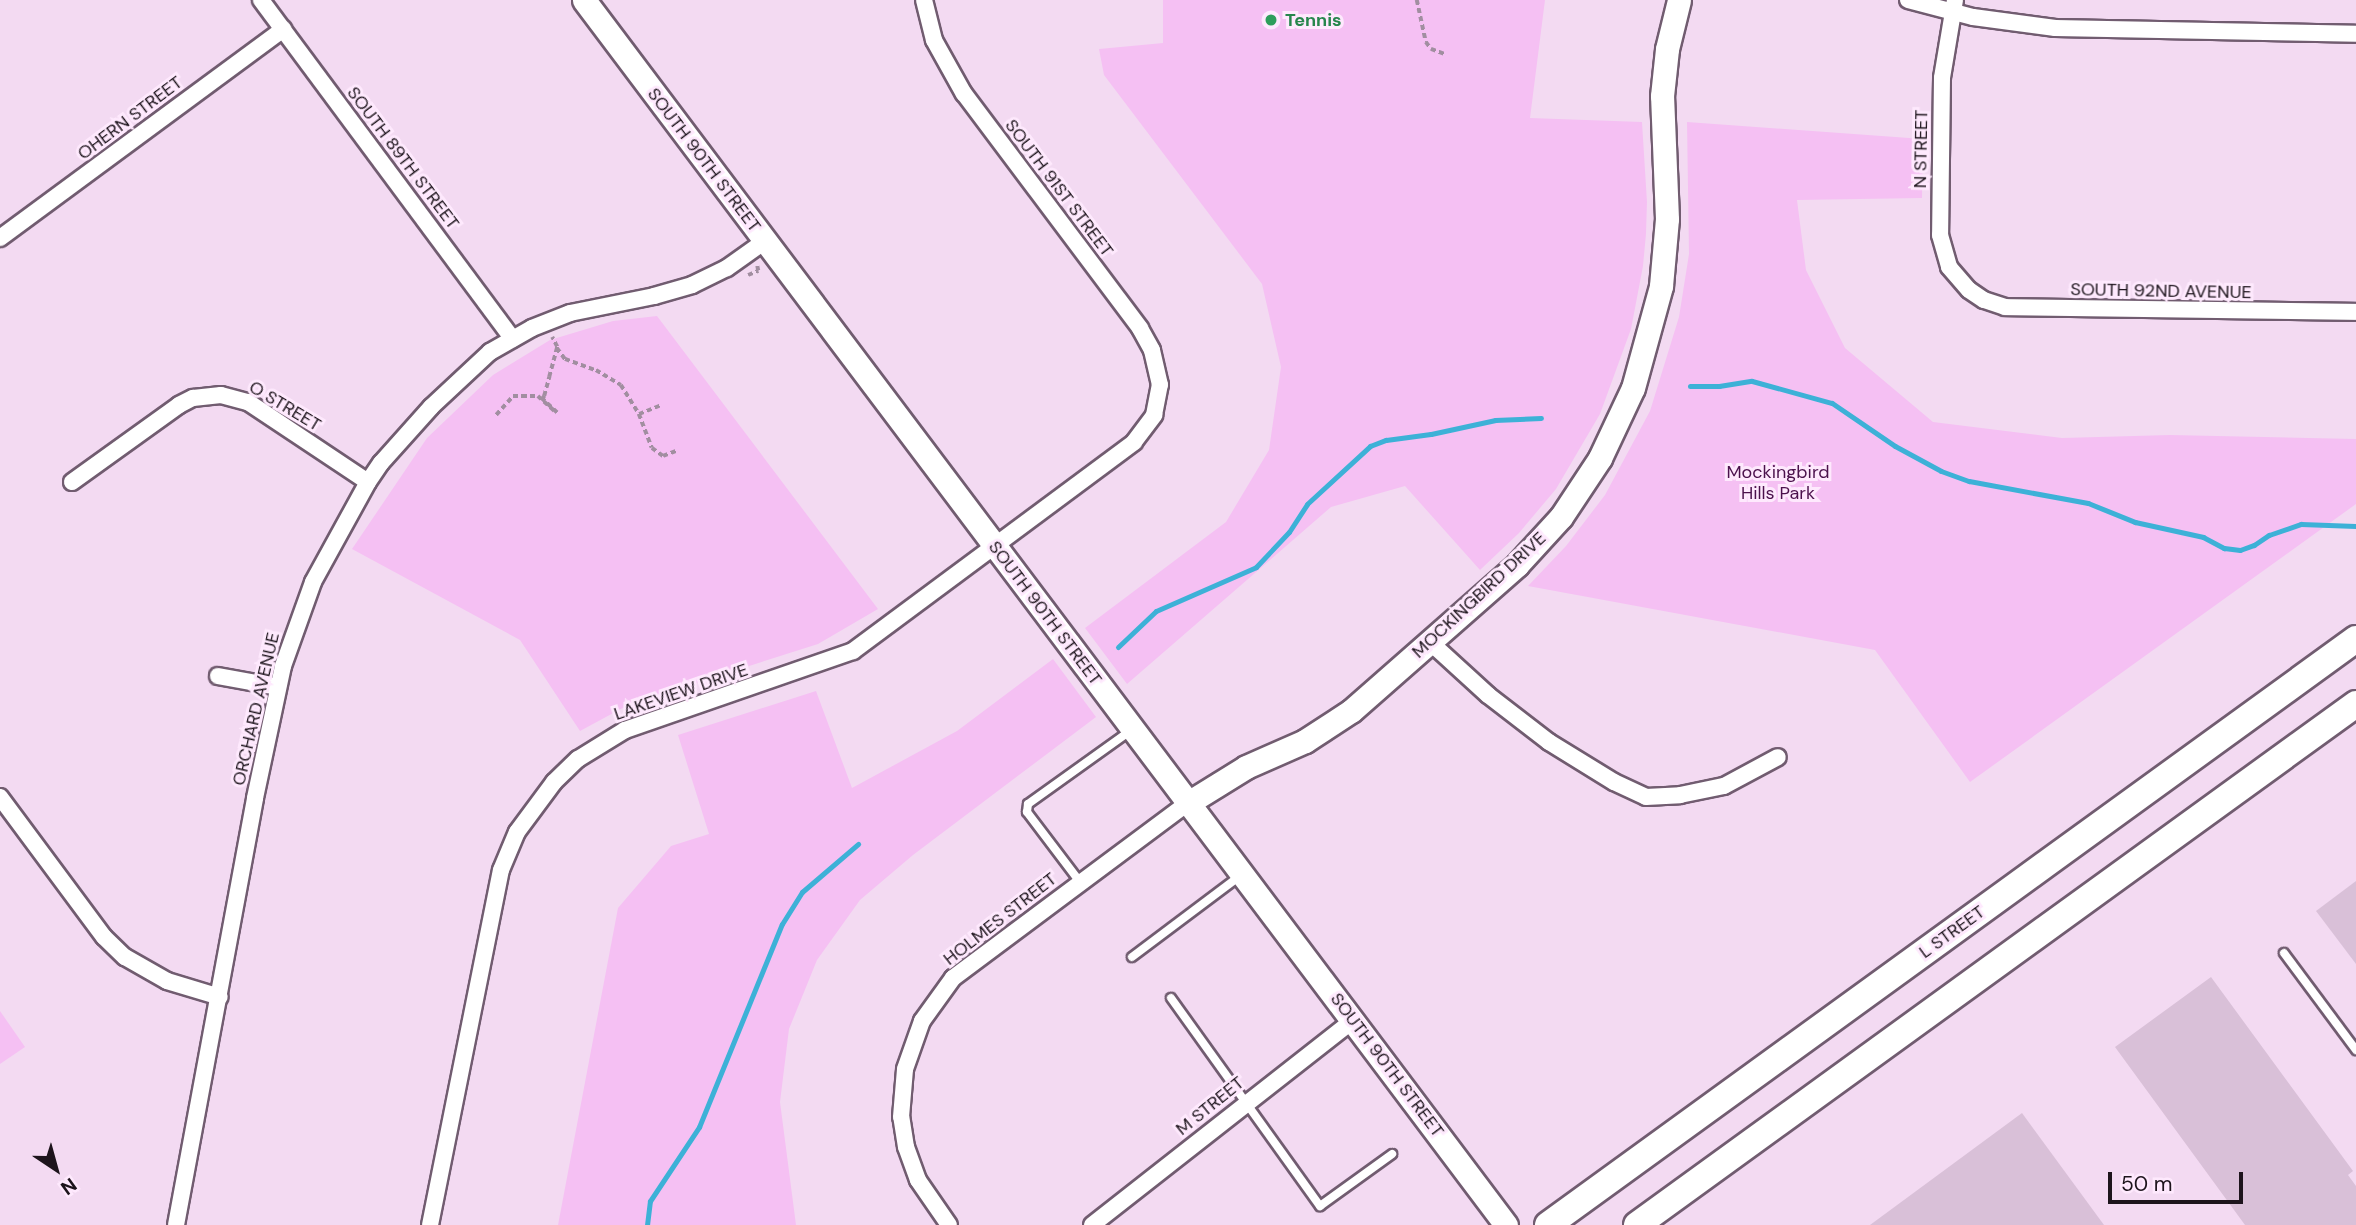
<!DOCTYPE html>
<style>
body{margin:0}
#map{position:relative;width:2356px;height:1225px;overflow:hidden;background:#f3daf2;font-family:"DM Sans",sans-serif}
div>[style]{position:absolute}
.green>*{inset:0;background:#f5c0f3}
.stream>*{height:5px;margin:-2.5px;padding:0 2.5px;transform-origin:2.5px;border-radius:2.5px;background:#3db1d7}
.building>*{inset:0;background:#d9c0d8}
.path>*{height:3.5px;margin-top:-1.75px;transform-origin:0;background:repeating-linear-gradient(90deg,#a18ea0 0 5px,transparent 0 8.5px)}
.roads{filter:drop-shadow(2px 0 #715c70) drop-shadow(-2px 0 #715c70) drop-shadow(0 2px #715c70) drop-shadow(0 -2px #715c70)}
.lane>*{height:8px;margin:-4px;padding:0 4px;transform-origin:4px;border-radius:4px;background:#fff}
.street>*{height:16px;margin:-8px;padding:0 8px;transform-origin:8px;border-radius:8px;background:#fff}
.secondary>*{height:23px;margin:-11.5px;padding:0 11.5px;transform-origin:11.5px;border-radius:11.5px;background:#fff}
.primary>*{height:26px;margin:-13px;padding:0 13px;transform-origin:13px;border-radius:13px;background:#fff}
.dots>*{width:19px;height:19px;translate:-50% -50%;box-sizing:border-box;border:4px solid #fee9fd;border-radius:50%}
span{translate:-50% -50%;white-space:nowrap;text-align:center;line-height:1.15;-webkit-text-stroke:6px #fee9fd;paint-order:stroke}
.leisure-label{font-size:18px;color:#27864d;font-weight:700}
.left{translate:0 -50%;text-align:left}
.street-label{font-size:18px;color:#1d141c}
.park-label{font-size:18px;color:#4b114c}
.north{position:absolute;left:21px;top:1134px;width:70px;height:70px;-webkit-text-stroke:5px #fee9fd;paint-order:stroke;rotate:144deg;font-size:19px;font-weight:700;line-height:28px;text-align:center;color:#1d141c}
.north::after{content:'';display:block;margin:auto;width:24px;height:32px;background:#1d141c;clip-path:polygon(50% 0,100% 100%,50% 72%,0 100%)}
.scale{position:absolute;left:2108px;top:1172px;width:135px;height:32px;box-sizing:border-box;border:4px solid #1d141c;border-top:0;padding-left:9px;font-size:21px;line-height:24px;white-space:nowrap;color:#1d141c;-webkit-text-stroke:5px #fee9fd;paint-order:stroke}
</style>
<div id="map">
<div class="green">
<i style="clip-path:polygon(1163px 0,1545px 0,1530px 118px,1642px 122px,1647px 202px,1646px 234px,1643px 266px,1631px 329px,1600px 414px,1556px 489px,1519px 533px,1480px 570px,1405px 486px,1331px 507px,1127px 684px,1085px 628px,1226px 522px,1269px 450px,1281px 367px,1262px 284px,1104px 75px,1099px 49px,1163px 43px)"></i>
<i style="clip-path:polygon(1687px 122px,1923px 139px,1922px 198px,1797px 200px,1806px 270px,1845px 348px,1933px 422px,2062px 438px,2170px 435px,2356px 439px,2356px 504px,1970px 782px,1875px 650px,1528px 586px,1566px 546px,1605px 495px,1650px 411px,1679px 317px,1689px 254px)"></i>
<i style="clip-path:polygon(657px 316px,878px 609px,818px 644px,630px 704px,580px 731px,520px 640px,352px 549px,427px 438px,493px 375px,550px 340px,613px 321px)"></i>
<i style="clip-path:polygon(1053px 659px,1096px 717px,913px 855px,860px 900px,817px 960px,789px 1029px,780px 1102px,796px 1225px,558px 1225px,618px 908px,671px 846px,709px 834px,678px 735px,816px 691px,852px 788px,957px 731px)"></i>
<i style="clip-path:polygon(0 1011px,25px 1047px,0 1064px)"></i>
</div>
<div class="stream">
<i style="left:1690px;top:386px;width:29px"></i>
<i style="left:1719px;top:386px;width:33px;rotate:-9deg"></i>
<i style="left:1752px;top:381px;width:83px;rotate:15.4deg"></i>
<i style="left:1832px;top:403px;width:76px;rotate:34.3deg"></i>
<i style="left:1895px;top:446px;width:52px;rotate:28.5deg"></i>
<i style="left:1941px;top:471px;width:30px;rotate:20deg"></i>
<i style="left:1969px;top:481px;width:121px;rotate:10.5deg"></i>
<i style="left:2088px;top:503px;width:51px;rotate:22deg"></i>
<i style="left:2135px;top:522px;width:70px;rotate:12.4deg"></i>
<i style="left:2203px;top:537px;width:24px;rotate:28deg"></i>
<i style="left:2224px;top:548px;width:16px;rotate:7deg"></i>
<i style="left:2240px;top:550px;width:15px;rotate:-20deg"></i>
<i style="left:2254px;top:545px;width:18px;rotate:-34deg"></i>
<i style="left:2269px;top:535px;width:34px;rotate:-19deg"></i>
<i style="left:2301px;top:524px;width:55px;rotate:2.1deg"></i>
<i style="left:1118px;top:647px;width:52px;rotate:-43.5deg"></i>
<i style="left:1156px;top:611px;width:109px;rotate:-23.7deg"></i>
<i style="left:1256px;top:567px;width:48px;rotate:-46.7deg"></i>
<i style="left:1289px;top:532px;width:33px;rotate:-57deg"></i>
<i style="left:1307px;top:504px;width:86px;rotate:-42.6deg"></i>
<i style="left:1370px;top:446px;width:17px;rotate:-21deg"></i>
<i style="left:1386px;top:440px;width:45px;rotate:-7.6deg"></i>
<i style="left:1431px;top:434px;width:66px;rotate:-12.3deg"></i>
<i style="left:1495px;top:420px;width:46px;rotate:-2.5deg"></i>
<i style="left:647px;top:1225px;width:24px;rotate:-83deg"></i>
<i style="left:650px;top:1201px;width:89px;rotate:-56.5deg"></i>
<i style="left:699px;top:1127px;width:219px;rotate:-67.8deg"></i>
<i style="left:782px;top:924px;width:38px;rotate:-58deg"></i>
<i style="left:802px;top:892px;width:74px;rotate:-40.6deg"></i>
</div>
<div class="building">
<i style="clip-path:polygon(2356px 881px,2356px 964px,2316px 911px)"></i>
<i style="clip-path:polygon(2211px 977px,2353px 1171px,2348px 1175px,2356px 1186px,2356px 1225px,2245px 1225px,2115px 1047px)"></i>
<i style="clip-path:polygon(2022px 1113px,2104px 1225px,1870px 1225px)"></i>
</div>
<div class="path">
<i style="left:1417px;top:0;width:43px;rotate:77.9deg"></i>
<i style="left:1426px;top:42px;width:9px;rotate:54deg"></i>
<i style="left:1431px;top:49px;width:15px;rotate:20deg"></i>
<i style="left:748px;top:275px;width:11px;rotate:-22deg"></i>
<i style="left:758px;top:271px;width:5px;rotate:-101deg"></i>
<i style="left:557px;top:348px;width:14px;rotate:54deg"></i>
<i style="left:565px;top:359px;width:33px;rotate:20deg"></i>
<i style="left:596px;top:370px;width:29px;rotate:31deg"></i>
<i style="left:621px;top:385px;width:34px;rotate:58deg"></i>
<i style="left:639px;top:414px;width:24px;rotate:-22deg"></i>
<i style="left:639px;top:414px;width:36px;rotate:69deg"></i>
<i style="left:652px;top:448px;width:14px;rotate:36deg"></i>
<i style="left:663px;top:456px;width:14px;rotate:-21deg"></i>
<i style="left:496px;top:415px;width:25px;rotate:-48deg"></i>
<i style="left:513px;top:396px;width:25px"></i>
<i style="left:538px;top:396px;width:25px;rotate:42deg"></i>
<i style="left:557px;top:413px;width:21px;rotate:-137deg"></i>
<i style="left:542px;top:399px;width:4px;rotate:-56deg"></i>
<i style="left:544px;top:396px;width:20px;rotate:-75deg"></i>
<i style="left:549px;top:377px;width:31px;rotate:-75deg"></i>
<i style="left:557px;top:347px;width:11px;rotate:-117deg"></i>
</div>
<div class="roads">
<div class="lane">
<i style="left:1080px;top:882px;width:88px;rotate:-127.1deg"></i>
<i style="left:1027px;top:812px;width:8px;rotate:-83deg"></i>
<i style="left:1028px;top:804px;width:125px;rotate:-35.6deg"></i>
<i style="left:2284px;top:953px;width:121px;rotate:53.4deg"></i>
<i style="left:1132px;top:957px;width:135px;rotate:-36.9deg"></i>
<i style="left:1171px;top:998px;width:256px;rotate:54.4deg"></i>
<i style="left:1320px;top:1206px;width:89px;rotate:-35.8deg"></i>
</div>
<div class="street">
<i style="left:261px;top:0;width:422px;rotate:53.4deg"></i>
<i style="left:1908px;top:0;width:67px;rotate:14.7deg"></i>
<i style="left:1973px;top:17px;width:83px;rotate:7.6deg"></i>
<i style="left:2055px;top:28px;width:301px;rotate:1.1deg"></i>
<i style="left:1955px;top:0;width:79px;rotate:99.5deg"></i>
<i style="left:1942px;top:78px;width:157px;rotate:90.7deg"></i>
<i style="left:1940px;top:235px;width:33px;rotate:74deg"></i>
<i style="left:1949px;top:267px;width:30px;rotate:49deg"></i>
<i style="left:1969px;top:290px;width:18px;rotate:34deg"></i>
<i style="left:1984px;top:300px;width:22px;rotate:18deg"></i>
<i style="left:2005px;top:307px;width:351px;rotate:0.8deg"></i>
<i style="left:0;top:238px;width:352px;rotate:-36.4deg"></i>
<i style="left:72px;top:482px;width:132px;rotate:-35.7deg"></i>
<i style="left:179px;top:405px;width:16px;rotate:-27deg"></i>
<i style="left:193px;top:398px;width:28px;rotate:-6deg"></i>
<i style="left:221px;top:395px;width:28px;rotate:15deg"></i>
<i style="left:248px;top:402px;width:144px;rotate:33.7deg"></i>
<i style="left:1430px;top:642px;width:79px;rotate:42.4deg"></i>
<i style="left:1488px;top:695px;width:77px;rotate:37.6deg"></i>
<i style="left:1549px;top:742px;width:76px;rotate:31.6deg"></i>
<i style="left:1614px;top:782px;width:35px;rotate:25deg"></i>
<i style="left:1646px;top:797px;width:34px;rotate:-3deg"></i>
<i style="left:1680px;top:795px;width:45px;rotate:-11.6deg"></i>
<i style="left:1724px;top:786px;width:61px;rotate:-28.2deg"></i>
<i style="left:218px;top:676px;width:61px;rotate:10.4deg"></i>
<i style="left:0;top:797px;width:174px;rotate:53.4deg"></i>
<i style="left:104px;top:937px;width:29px;rotate:44deg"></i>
<i style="left:125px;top:957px;width:48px;rotate:29.7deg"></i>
<i style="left:167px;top:981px;width:55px;rotate:16.8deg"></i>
<i style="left:176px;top:1225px;width:434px;rotate:-79.5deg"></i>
<i style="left:255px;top:798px;width:135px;rotate:-78deg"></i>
<i style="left:283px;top:666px;width:89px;rotate:-70.3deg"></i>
<i style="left:313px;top:582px;width:114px;rotate:-61.2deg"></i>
<i style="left:368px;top:482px;width:23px;rotate:-56deg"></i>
<i style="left:381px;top:463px;width:75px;rotate:-48.2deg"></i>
<i style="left:431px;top:407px;width:81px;rotate:-43deg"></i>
<i style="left:490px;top:352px;width:48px;rotate:-29.7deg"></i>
<i style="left:532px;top:328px;width:41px;rotate:-21.5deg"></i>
<i style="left:570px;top:313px;width:86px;rotate:-11.4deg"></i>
<i style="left:654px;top:296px;width:40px;rotate:-16deg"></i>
<i style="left:692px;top:285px;width:39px;rotate:-26deg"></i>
<i style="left:727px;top:268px;width:47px;rotate:-35.4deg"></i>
<i style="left:430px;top:1225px;width:362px;rotate:-78.7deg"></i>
<i style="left:501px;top:870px;width:41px;rotate:-67.2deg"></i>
<i style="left:517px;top:832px;width:62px;rotate:-53.5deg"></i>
<i style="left:554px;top:782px;width:33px;rotate:-44deg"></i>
<i style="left:578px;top:759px;width:55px;rotate:-31.7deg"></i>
<i style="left:625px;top:730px;width:241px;rotate:-19.1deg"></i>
<i style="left:853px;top:651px;width:350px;rotate:-36.6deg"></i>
<i style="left:1134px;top:442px;width:34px;rotate:-53deg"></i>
<i style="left:1154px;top:415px;width:31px;rotate:-79deg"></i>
<i style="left:1160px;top:385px;width:36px;rotate:-103deg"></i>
<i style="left:1152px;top:350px;width:25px;rotate:-119deg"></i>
<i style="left:1140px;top:328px;width:293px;rotate:-126.9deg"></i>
<i style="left:964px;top:94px;width:62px;rotate:-119.1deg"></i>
<i style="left:934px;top:40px;width:41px;rotate:-104deg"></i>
<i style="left:949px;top:1225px;width:55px;rotate:-124.6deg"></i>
<i style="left:918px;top:1180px;width:35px;rotate:-110deg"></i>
<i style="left:906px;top:1147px;width:30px;rotate:-99deg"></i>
<i style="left:901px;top:1117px;width:48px;rotate:-85.2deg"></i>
<i style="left:905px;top:1069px;width:51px;rotate:-70.5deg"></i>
<i style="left:922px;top:1021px;width:53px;rotate:-54.2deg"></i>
<i style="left:953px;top:978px;width:293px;rotate:-36.7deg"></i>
<i style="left:1092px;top:1225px;width:332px;rotate:-38.1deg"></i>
</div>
<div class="secondary">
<i style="left:584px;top:0;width:1533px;rotate:53.03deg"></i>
<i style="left:1188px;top:803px;width:68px;rotate:-31.8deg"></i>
<i style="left:1246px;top:767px;width:64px;rotate:-23.8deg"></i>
<i style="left:1305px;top:741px;width:55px;rotate:-33.1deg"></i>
<i style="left:1351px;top:711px;width:221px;rotate:-41.3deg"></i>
<i style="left:1517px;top:565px;width:65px;rotate:-47.5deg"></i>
<i style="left:1561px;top:517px;width:71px;rotate:-56.5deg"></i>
<i style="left:1600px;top:458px;width:77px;rotate:-64.8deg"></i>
<i style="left:1633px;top:388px;width:106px;rotate:-74.6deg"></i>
<i style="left:1661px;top:286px;width:67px;rotate:-84.9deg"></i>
<i style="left:1667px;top:219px;width:123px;rotate:-92.3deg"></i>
<i style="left:1662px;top:96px;width:47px;rotate:-83.9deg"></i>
<i style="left:1667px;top:49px;width:50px;rotate:-76.2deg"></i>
</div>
<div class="primary">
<i style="left:1548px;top:1225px;width:998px;rotate:-35.95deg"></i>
<i style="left:1637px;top:1225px;width:888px;rotate:-35.93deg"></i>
</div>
</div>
<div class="dots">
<i style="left:1271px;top:20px;background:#2e9e5b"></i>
</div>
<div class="leisure-label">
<span class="left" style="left:1285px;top:20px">Tennis</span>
</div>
<div class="street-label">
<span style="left:130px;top:118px;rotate:-37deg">OHERN STREET</span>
<span style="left:1921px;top:149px;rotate:-89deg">N STREET</span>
<span style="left:403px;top:158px;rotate:53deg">SOUTH 89TH STREET</span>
<span style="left:704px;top:160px;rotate:53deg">SOUTH 90TH STREET</span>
<span style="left:1059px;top:188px;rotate:53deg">SOUTH 91ST STREET</span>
<span style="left:2161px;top:291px;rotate:1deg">SOUTH 92ND AVENUE</span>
<span style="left:285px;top:406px;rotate:31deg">O STREET</span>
<span style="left:1479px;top:595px;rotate:-43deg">MOCKINGBIRD DRIVE</span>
<span style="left:1045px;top:613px;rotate:53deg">SOUTH 90TH STREET</span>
<span style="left:681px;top:692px;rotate:-19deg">LAKEVIEW DRIVE</span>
<span style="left:256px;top:709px;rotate:-77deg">ORCHARD AVENUE</span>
<span style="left:1000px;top:919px;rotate:-38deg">HOLMES STREET</span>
<span style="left:1952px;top:932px;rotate:-36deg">L STREET</span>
<span style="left:1387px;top:1065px;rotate:53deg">SOUTH 90TH STREET</span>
<span style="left:1210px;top:1106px;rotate:-39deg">M STREET</span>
</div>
<div class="park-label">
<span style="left:1778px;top:483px">Mockingbird<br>Hills Park</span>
</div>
<div class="north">N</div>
<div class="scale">50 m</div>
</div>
